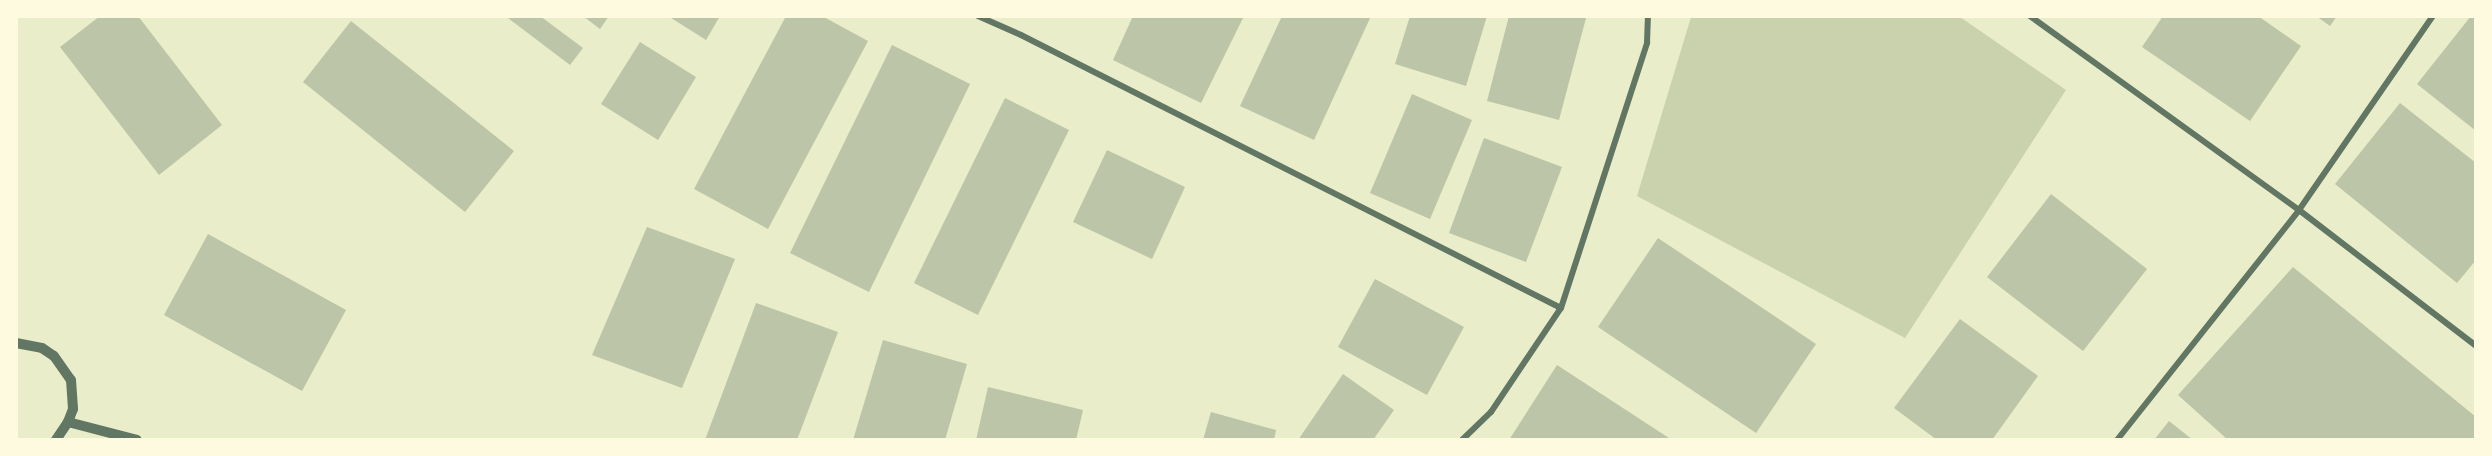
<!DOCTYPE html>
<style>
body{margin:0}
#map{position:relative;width:2492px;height:456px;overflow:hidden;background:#e9edc9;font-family:"Exo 2",sans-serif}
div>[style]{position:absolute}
.green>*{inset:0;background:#cad2ad}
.building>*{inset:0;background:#bcc5a7}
.minor>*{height:6px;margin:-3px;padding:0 3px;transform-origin:3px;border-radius:3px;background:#617663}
.tertiary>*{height:10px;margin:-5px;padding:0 5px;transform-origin:5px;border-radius:5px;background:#617663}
span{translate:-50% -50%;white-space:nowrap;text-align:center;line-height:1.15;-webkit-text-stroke:6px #fefae0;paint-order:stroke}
.frame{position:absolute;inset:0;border:18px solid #fefae0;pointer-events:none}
</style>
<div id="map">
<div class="green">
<i style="clip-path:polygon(1691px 17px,1960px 17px,2066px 90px,1905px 338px,1637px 196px)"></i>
</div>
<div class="building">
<i style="clip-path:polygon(100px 16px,138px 16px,222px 125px,159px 175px,60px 47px)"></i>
<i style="clip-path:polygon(510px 16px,540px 16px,583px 48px,570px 65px,508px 18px)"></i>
<i style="clip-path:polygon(583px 16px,609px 16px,600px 29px)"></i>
<i style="clip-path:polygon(668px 16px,720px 16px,706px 40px)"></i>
<i style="clip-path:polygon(786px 16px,822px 16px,868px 41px,768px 229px,694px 189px)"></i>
<i style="clip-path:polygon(1133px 16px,1244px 16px,1201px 103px,1113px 60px)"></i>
<i style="clip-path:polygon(1282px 16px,1371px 16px,1314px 140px,1240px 106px)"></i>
<i style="clip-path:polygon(1410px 16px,1487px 16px,1466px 86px,1395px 64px)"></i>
<i style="clip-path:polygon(1509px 16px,1586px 18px,1559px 120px,1487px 101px)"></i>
<i style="clip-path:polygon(2163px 16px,2258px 16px,2301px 46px,2250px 121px,2142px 47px)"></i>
<i style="clip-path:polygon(2316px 16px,2337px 16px,2330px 26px)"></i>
<i style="clip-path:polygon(2471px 16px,2476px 16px,2476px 131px,2417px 84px)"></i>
<i style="clip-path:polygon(351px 21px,514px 151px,465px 212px,303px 82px)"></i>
<i style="clip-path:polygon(640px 42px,696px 77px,658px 140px,601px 104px)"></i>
<i style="clip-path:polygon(892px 45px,970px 84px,869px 292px,790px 253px)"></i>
<i style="clip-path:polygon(1412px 94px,1472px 120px,1430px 219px,1370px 193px)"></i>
<i style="clip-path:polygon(1005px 98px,1069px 130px,978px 315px,914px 283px)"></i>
<i style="clip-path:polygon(2400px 103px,2476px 163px,2476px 260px,2457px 283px,2335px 184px)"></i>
<i style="clip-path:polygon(1484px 138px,1562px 167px,1526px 262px,1449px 233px)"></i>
<i style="clip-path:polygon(1107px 150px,1185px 187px,1152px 259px,1073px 222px)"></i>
<i style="clip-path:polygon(2051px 194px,2147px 269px,2083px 351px,1987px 277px)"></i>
<i style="clip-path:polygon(647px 227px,735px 259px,682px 388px,592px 355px)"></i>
<i style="clip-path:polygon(208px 234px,346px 310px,302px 391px,164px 315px)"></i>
<i style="clip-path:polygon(1658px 238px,1816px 344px,1756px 433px,1598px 327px)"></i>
<i style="clip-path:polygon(2293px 267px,2476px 417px,2476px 440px,2228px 440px,2178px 395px)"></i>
<i style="clip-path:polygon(1375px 279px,1464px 327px,1427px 395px,1338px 347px)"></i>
<i style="clip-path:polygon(756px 303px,838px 332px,797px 440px,705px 440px)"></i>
<i style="clip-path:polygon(1960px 319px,2038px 376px,1992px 440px,1937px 440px,1894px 408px)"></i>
<i style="clip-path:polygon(883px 340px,967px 364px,945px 440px,853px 440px)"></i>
<i style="clip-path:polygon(1557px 365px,1672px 440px,1509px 440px)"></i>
<i style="clip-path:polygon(1343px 374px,1394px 410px,1373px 440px,1298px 440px)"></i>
<i style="clip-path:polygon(988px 387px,1083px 410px,1076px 440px,976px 440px)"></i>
<i style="clip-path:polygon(1211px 412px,1276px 430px,1274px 440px,1203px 440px)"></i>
<i style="clip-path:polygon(2169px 421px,2193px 440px,2154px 440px)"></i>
</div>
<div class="minor">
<i style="left:978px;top:16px;width:47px;rotate:23.8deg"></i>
<i style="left:1021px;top:35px;width:605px;rotate:26.82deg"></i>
<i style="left:2030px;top:16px;width:332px;rotate:35.8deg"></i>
<i style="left:2299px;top:210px;width:223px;rotate:37.5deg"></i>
<i style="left:1462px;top:440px;width:40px;rotate:-44deg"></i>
<i style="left:1491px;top:412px;width:125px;rotate:-56.1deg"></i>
<i style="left:1561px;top:308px;width:279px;rotate:-72deg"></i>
<i style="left:1647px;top:43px;width:27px;rotate:-88deg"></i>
<i style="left:2117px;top:440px;width:293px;rotate:-51.6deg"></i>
<i style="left:2299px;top:210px;width:236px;rotate:-55.4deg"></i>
</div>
<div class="tertiary">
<i style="left:16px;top:343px;width:26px;rotate:11deg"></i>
<i style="left:42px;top:348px;width:14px;rotate:34deg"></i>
<i style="left:54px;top:356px;width:29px;rotate:55deg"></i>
<i style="left:71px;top:380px;width:29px;rotate:86deg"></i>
<i style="left:73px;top:409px;width:14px;rotate:111deg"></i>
<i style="left:68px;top:422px;width:22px;rotate:124deg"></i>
<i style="left:68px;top:422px;width:71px;rotate:14.6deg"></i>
</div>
<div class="frame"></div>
</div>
